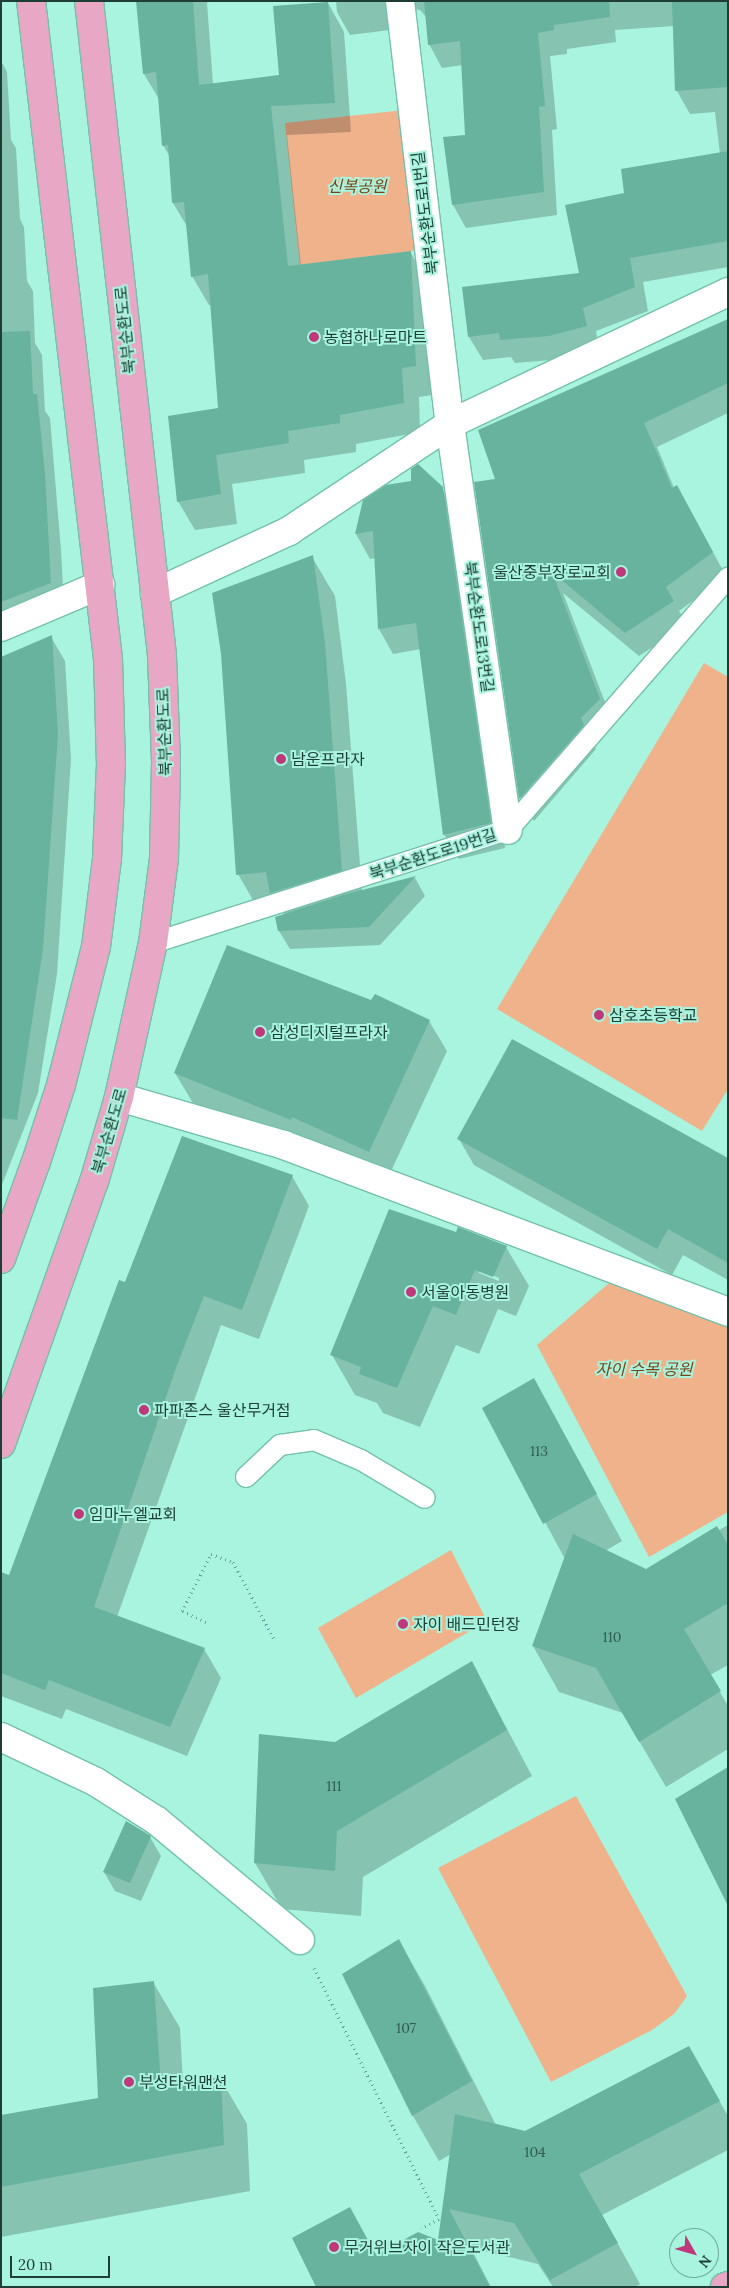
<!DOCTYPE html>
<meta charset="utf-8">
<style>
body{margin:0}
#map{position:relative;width:729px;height:2288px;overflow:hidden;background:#a8f4de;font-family:Lora,"Noto Sans KR",serif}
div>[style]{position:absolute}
.green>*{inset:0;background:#efb28a}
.shadow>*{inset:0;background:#0003}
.building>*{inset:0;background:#68b39e}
.path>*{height:3px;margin-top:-1.5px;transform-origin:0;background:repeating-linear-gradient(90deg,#679e8e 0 1px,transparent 0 5px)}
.roads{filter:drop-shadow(1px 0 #74c0ab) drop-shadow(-1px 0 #74c0ab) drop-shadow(0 1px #74c0ab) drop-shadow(0 -1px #74c0ab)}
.service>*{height:20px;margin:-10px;padding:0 10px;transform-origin:10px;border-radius:10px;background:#fff}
.minor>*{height:28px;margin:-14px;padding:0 14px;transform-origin:14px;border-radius:14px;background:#fff}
.primary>*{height:28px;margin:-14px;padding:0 14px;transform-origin:14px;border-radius:14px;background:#e8a7c4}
.dots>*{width:14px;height:14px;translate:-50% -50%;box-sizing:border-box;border:2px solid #a8f4de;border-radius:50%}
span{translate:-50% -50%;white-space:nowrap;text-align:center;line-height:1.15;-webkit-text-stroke:4px #a8f4de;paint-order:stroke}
.number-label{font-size:14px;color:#305b4f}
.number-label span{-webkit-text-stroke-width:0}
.park-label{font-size:16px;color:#7d4315;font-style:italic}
.street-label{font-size:16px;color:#1e3e35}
.poi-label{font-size:16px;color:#1e3e35}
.left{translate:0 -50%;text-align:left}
.right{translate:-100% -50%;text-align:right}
.frame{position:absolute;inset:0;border:2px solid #1e3e35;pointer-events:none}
.north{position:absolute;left:669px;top:2228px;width:50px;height:50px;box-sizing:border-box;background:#a8f4de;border:1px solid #71ab9a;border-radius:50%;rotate:128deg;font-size:14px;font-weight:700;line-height:20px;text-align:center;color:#1e3e35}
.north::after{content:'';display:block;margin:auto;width:18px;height:22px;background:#be387b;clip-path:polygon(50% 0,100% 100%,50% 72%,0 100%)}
.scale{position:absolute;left:10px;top:2256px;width:100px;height:22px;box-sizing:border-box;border:2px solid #1e3e35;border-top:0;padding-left:6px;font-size:15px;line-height:18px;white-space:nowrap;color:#1e3e35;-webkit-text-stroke:4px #a8f4de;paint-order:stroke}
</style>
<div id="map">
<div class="green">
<i style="clip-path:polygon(413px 109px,429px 249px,300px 265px,285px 123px)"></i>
<i style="clip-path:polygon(704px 663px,728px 677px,728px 1089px,702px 1131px,497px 1009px)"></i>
<i style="clip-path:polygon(622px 1272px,728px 1312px,728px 1512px,649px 1557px,537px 1345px)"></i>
<i style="clip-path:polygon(451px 1550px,487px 1621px,356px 1698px,318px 1628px)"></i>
<i style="clip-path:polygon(576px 1796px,687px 1996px,674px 2014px,652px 2030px,551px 2082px,438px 1868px)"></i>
</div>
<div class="shadow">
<i style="clip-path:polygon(137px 1px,210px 1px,207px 3px,213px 84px,280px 77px,328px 3px,344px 32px,351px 132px,287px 135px,301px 266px,411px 253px,428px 282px,432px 395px,419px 397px,420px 432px,356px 444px,356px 452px,304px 460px,305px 473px,232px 484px,237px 524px,195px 530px,178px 501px,219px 409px,212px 305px,209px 305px,192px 276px,188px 228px,173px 203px,170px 157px,163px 145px,160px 101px,144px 74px)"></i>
<i style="clip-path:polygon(336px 1px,711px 1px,728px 17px,728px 267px,643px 282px,648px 311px,596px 331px,599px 350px,563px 359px,515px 363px,511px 357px,483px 360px,469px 337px,463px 288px,580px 274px,626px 194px,720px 154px,715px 112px,690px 114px,677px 91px,674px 26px,615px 30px,616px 42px,567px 49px,567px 54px,550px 56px,557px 129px,552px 130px,557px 215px,466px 228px,453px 205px,467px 136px,463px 65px,442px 68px,429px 44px,427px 18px,420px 10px,412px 9px,398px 29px,350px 35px,337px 12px)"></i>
<i style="clip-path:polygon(1px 61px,7px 72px,11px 140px,16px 148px,20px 219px,24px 227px,27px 281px,33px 291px,35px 343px,42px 355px,45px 411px,50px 418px,61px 550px,64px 606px,1px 630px)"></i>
<i style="clip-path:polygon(728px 320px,728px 413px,657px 447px,674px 488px,690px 510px,726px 576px,679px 611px,687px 625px,639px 656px,563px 593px,613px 723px,593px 742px,596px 749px,534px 821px,521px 799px,476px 483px,496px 480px)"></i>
<i style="clip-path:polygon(441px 488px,456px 514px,505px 848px,459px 859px,444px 834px,421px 649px,393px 654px,379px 629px,376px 558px,370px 559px,356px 534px,364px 501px)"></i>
<i style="clip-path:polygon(312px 557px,335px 596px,346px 684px,362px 891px,415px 878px,425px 896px,380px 945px,290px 949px,279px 931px,284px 915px,283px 912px,261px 914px,238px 874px)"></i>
<i style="clip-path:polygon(51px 637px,65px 661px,71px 759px,57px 974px,38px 1093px,1px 1187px,1px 658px)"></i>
<i style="clip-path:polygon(372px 1002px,429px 1021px,447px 1051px,386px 1182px,193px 1103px,175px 1073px)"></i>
<i style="clip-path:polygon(459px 1139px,728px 1160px,728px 1280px,683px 1255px,672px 1275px,474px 1165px)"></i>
<i style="clip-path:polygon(292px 1176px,309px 1206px,259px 1339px,221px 1325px,117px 1617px,204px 1649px,221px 1678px,187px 1756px,66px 1709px,62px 1719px,1px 1696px,1px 1574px,10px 1577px,126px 1284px)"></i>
<i style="clip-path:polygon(evenodd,457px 1234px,506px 1247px,529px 1286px,516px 1316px,498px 1309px,479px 1354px,456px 1345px,420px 1427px,383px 1413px,377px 1403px,355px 1395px,332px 1355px,457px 1234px,479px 1270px,499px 1278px,499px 1281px,479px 1273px,479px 1270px)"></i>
<i style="clip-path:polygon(534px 1380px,622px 1541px,605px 1551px,646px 1571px,728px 1525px,728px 1665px,710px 1675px,728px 1706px,728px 1749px,666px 1787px,623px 1713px,559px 1692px,533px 1646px,565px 1559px,484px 1409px)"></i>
<i style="clip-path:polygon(472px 1663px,532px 1776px,363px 1877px,361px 1916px,282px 1909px,255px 1863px,335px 1743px)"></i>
<i style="clip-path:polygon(150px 1837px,161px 1856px,141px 1901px,115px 1891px,104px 1872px)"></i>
<i style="clip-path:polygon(399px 1941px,425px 1986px,496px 2125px,525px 2132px,689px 2048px,728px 2116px,728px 2150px,602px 2215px,640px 2284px,636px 2287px,553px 2287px,538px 2264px,471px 2248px,491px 2287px,317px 2287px,350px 2209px,377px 2256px,439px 2242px,451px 2154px,439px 2161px,413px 2116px,343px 1975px)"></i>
<i style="clip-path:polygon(153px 1982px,180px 2028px,183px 2084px,220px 2078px,247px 2124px,250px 2191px,1px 2237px,1px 2116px,99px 2099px)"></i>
</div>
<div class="building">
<i style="clip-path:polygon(136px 1px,193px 1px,199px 85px,279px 75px,273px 6px,328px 2px,335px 103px,271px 106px,288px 266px,411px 251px,416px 366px,402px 368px,404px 403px,340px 415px,340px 423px,288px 431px,289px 443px,216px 455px,221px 494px,177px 502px,168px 416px,218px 408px,208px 274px,191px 277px,184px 202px,172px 203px,168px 145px,162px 146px,156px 72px,143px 74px)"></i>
<i style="clip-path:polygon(424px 1px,609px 1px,610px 17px,554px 25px,554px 30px,538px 33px,545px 106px,539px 107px,544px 192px,452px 205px,443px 137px,465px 135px,460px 41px,428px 45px)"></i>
<i style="clip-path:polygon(672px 1px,728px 1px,728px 87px,675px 91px)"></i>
<i style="clip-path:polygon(728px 151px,728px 241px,630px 258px,635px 287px,583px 308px,587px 326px,549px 336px,500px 340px,499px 333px,468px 337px,462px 287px,579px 273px,565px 205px,624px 193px,621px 169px)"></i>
<i style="clip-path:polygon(728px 319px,728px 383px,644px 423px,672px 488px,677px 485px,713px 552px,666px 587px,674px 601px,625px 633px,552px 572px,600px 699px,581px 718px,584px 725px,519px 799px,474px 482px,495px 479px,478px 430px)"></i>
<i style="clip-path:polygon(30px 331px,33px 394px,37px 394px,45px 474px,51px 583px,1px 602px,1px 332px)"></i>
<i style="clip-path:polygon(418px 464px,443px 487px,491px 823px,443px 835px,416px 623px,378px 629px,373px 531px,355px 534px,363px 500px,386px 485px,411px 481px,411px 469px)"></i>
<i style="clip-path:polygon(313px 555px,325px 643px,342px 871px,270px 893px,266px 872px,236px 875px,221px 654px,212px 593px)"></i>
<i style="clip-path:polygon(52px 635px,58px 734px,43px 949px,17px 1120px,1px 1118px,1px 657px)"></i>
<i style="clip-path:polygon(416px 876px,369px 927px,278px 931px,275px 917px,343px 895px)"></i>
<i style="clip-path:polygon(227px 945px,371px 1000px,375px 994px,430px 1020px,369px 1152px,292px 1117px,291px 1120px,174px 1073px)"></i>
<i style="clip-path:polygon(512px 1039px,728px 1158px,728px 1263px,668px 1229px,657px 1249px,457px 1139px)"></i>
<i style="clip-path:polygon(182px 1136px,293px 1175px,242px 1310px,204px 1296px,176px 1368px,94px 1607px,205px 1648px,170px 1727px,49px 1680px,45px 1690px,1px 1673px,1px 1572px,9px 1575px,119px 1280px,125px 1282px)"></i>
<i style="clip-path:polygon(389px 1209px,456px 1232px,458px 1227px,507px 1246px,493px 1277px,475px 1270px,456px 1315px,433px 1306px,397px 1388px,359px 1374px,361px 1367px,330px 1355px)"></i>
<i style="clip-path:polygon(534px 1378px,597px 1494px,543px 1524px,482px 1408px)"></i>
<i style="clip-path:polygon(717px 1526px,728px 1545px,728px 1603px,684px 1629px,721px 1691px,639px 1742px,596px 1668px,532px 1646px,573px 1534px,646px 1569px)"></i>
<i style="clip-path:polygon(472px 1661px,507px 1730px,337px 1831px,335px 1871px,254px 1863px,259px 1734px,335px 1742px)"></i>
<i style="clip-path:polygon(728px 1767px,728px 1906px,675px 1799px)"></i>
<i style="clip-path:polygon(126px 1821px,151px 1836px,130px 1883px,103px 1872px)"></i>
<i style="clip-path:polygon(399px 1939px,472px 2081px,412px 2116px,342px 1974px)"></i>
<i style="clip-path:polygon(154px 1981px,161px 2086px,221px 2077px,224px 2145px,1px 2187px,1px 2115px,98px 2098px,93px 1988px)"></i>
<i style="clip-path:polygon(689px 2046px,720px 2101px,579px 2174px,618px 2243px,550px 2280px,514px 2223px,449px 2209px,490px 2287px,316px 2287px,292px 2238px,350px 2207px,376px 2255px,418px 2232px,438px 2240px,455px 2114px,525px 2131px)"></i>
</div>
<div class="path">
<i style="left:206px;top:1622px;width:26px;rotate:-155deg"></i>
<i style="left:182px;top:1611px;width:64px;rotate:-63deg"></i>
<i style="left:211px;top:1554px;width:23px;rotate:20deg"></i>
<i style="left:233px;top:1562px;width:87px;rotate:62deg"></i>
<i style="left:314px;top:1968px;width:280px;rotate:63.5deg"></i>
<i style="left:439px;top:2219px;width:20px;rotate:153deg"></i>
</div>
<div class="roads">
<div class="service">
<i style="left:153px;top:943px;width:373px;rotate:-17.7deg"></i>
<i style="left:508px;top:830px;width:335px;rotate:-48.9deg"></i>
<i style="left:246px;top:1477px;width:47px;rotate:-43.3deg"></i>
<i style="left:280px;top:1445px;width:34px;rotate:-8deg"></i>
<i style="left:314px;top:1440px;width:51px;rotate:23.1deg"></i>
<i style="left:361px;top:1460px;width:74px;rotate:30.7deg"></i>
</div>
<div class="minor">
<i style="left:400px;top:1px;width:426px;rotate:83.3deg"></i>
<i style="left:450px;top:424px;width:410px;rotate:81.9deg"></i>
<i style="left:155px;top:593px;width:148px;rotate:-24.8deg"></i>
<i style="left:289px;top:531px;width:193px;rotate:-33.6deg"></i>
<i style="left:450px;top:424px;width:308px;rotate:-25.4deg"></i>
<i style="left:1px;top:627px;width:108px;rotate:-23deg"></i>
<i style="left:119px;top:1097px;width:172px;rotate:16.2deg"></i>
<i style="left:284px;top:1145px;width:474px;rotate:20.6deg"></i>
<i style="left:1px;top:1737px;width:105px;rotate:25.3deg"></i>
<i style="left:96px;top:1782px;width:72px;rotate:32.6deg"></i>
<i style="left:157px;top:1821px;width:186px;rotate:39.8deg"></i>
</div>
<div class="primary">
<i style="left:1px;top:1259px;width:103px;rotate:-70.2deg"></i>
<i style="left:36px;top:1162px;width:81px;rotate:-72deg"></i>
<i style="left:61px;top:1085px;width:142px;rotate:-75.8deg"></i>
<i style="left:96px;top:947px;width:89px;rotate:-82.9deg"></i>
<i style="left:107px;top:859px;width:94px;rotate:-87.6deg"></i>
<i style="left:111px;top:765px;width:106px;rotate:-91.6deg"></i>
<i style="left:108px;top:659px;width:662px;rotate:-96.67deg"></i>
<i style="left:1px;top:1444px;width:278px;rotate:-70.5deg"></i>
<i style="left:94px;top:1182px;width:89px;rotate:-73.6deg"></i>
<i style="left:119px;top:1097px;width:158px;rotate:-77.6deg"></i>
<i style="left:153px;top:943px;width:86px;rotate:-82.6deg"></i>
<i style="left:164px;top:858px;width:97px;rotate:-88.8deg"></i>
<i style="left:166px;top:761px;width:106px;rotate:-92.2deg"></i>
<i style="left:162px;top:655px;width:658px;rotate:-96.37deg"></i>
<i style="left:725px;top:2287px;width:3px;rotate:-18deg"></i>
</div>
</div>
<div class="dots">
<i style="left:314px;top:337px;background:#be387b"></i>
<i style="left:621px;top:572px;background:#be387b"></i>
<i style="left:281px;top:759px;background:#be387b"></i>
<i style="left:599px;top:1015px;background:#be387b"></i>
<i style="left:260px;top:1032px;background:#be387b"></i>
<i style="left:411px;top:1292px;background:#be387b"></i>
<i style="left:144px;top:1410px;background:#be387b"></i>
<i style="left:79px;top:1514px;background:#be387b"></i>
<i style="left:403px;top:1624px;background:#be387b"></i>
<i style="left:129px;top:2082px;background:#be387b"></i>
<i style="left:334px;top:2247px;background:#be387b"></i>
</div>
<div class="number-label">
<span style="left:539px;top:1451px">113</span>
<span style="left:612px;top:1637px">110</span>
<span style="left:334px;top:1786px">111</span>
<span style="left:406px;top:2028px">107</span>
<span style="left:535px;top:2152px">104</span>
</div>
<div class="park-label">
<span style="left:357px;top:186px">신복공원</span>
<span style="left:644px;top:1369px">자이 수목 공원</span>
</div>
<div class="street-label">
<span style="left:425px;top:213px;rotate:-97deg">북부순환도로1번길</span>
<span style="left:125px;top:330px;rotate:-96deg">북부순환도로</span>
<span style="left:479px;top:627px;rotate:82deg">북부순환도로13번길</span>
<span style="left:164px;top:732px;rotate:-92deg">북부순환도로</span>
<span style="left:433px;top:854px;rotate:-18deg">북부순환도로19번길</span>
<span style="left:109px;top:1131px;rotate:-74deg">북부순환도로</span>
</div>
<div class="poi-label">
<span class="left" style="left:324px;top:337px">농협하나로마트</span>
<span class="right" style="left:611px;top:572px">울산중부장로교회</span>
<span class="left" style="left:291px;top:759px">남운프라자</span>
<span class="left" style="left:609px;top:1015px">삼호초등학교</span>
<span class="left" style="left:270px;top:1032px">삼성디지털프라자</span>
<span class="left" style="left:421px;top:1292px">서울아동병원</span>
<span class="left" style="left:154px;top:1410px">파파존스 울산무거점</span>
<span class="left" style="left:89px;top:1514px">임마누엘교회</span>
<span class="left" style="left:413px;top:1624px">자이 배드민턴장</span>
<span class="left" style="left:139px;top:2082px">부성타워맨션</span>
<span class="left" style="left:344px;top:2247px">무거위브자이 작은도서관</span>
</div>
<div class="frame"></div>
<div class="north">N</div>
<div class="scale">20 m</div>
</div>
